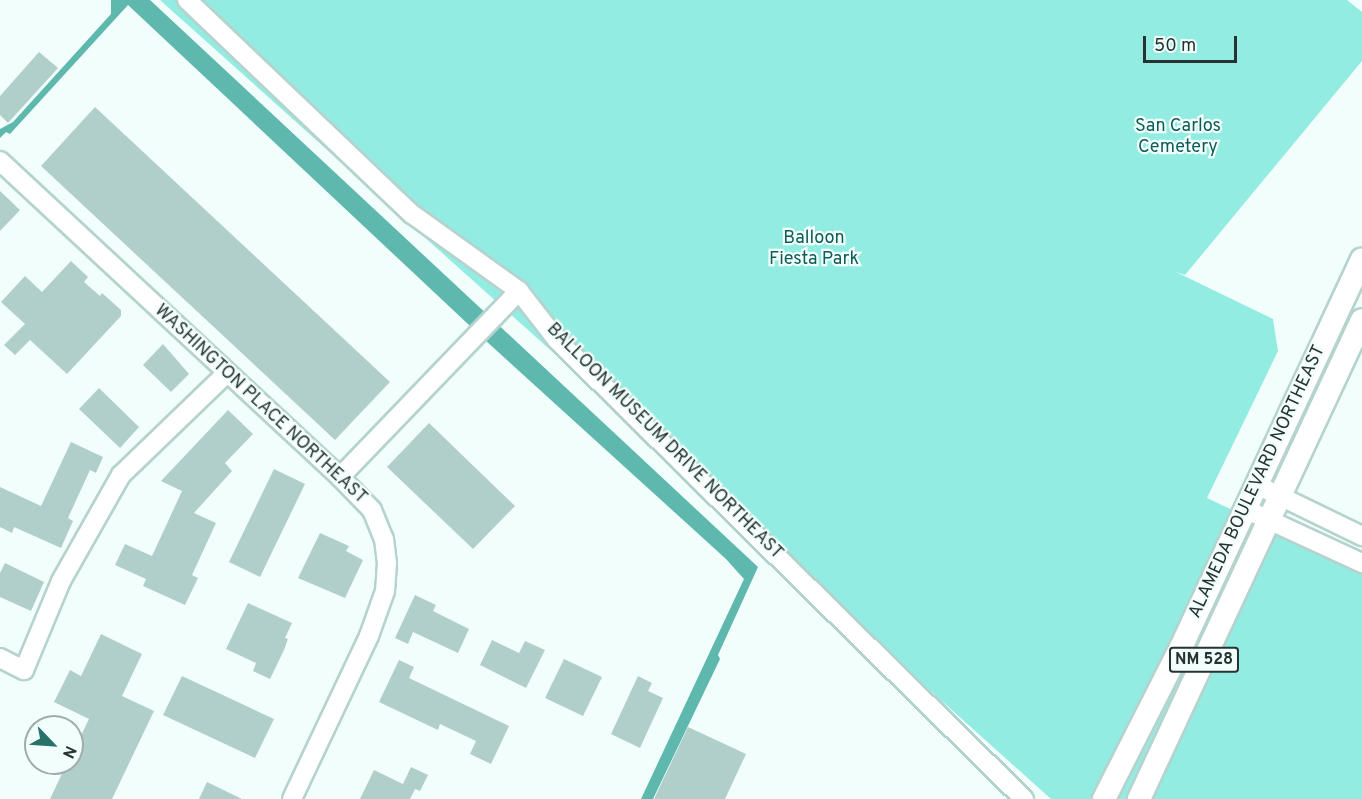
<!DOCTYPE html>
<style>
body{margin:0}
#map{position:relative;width:1362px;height:799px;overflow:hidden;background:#f2fefc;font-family:Overpass,sans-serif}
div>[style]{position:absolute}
.green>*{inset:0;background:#93ece1}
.water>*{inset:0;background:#5eb8ae}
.building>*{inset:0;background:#b1cfca}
.roads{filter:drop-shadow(2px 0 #b5d3ce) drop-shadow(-2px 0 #b5d3ce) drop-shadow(0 2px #b5d3ce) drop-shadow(0 -2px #b5d3ce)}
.minor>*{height:18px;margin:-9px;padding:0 9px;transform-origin:9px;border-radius:9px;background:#fff}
.major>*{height:22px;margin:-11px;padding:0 11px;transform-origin:11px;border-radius:11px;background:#fff}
span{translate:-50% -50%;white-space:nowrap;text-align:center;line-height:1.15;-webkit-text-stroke:4.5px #f2fefc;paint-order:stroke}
.shield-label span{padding:2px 4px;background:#f2fefc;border:2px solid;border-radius:4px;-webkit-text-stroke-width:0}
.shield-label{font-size:16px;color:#273331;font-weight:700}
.park-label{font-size:18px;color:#0d5c55}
.street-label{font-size:18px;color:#273331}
.north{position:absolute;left:24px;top:715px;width:60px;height:60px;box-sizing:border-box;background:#f2fefc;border:2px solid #a1adab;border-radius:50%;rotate:115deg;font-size:16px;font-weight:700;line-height:24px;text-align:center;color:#273331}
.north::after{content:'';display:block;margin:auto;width:21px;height:27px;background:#29726a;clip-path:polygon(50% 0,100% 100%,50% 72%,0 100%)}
.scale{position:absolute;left:1143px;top:36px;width:94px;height:27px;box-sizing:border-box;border:3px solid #273331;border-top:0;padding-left:8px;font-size:18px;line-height:21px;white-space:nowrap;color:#273331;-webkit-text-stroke:4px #f2fefc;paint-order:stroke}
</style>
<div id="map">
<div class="green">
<i style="clip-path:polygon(160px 0,1347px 0,1362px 12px,1362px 61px,1185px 275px,1176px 272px,1273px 319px,1278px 351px,1207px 498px,1362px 571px,1362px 799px,1051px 799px)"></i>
</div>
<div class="water">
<i style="clip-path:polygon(111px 0,150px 0,758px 567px,718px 655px,720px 659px,653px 799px,641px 799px,744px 579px,726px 559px,485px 340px,128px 5px,10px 134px,6px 132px,0 138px,0 129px,13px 122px,111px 14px)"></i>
</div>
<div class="building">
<i style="clip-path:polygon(39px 52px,58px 68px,8px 123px,0 115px,0 96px)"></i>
<i style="clip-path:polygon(95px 107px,390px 382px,335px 440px,41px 166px)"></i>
<i style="clip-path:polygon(0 191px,20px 210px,0 231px)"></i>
<i style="clip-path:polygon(71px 261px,88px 277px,84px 282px,100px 296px,102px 293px,121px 310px,121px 316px,67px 374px,30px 340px,15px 355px,4px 345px,25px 324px,1px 302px,25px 276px,42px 292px)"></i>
<i style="clip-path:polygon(163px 344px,189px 374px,171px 392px,143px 365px)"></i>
<i style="clip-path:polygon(99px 388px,139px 427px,120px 448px,79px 409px)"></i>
<i style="clip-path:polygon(228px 410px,253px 434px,225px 463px,232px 471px,194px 513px,216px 523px,192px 575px,198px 578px,185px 605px,143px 586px,146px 579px,115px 565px,125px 544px,152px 556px,182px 491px,161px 481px)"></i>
<i style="clip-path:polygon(429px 423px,515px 506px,473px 549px,387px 467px)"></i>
<i style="clip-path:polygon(71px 442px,103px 457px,96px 473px,90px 470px,68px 518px,73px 521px,61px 548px,14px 527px,12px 533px,0 527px,0 487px,41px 506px)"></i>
<i style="clip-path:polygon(274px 469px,305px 484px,260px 577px,229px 562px)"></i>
<i style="clip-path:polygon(320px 533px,349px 546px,346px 551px,363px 560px,345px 598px,298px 578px)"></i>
<i style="clip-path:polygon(5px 563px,44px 582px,31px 611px,0 597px,0 573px)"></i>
<i style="clip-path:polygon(415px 595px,436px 605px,433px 611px,469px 629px,458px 653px,413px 632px,408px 644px,395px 638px)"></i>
<i style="clip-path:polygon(248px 603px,292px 623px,285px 638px,288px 639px,284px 650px,270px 679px,253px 671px,256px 663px,226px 649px)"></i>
<i style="clip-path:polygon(101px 634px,142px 654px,122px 696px,154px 711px,112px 799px,50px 799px,67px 763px,72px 763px,72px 754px,89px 719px,54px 702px,70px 670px,81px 676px)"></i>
<i style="clip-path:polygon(492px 640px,519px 653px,525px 641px,545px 650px,526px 688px,480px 665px)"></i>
<i style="clip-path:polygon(564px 659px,602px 677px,583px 716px,545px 698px)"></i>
<i style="clip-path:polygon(399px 660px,414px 667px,409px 678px,509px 726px,491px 764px,470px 754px,476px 741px,440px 724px,438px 730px,379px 702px)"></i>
<i style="clip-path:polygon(182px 676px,274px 719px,255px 758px,163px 715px)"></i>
<i style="clip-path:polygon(638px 676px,652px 683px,648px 691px,663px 698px,640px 748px,611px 734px)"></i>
<i style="clip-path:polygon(688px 727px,746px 754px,725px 799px,654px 799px)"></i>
<i style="clip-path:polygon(411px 767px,428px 775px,420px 791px,415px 789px,410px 799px,360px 799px,374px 770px,403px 784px)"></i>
<i style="clip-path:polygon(207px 782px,242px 799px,199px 799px)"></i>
</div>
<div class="roads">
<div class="minor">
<i style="left:187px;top:0;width:311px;rotate:43.6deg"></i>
<i style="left:412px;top:214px;width:132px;rotate:35.7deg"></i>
<i style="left:519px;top:291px;width:62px;rotate:52.2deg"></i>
<i style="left:557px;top:340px;width:655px;rotate:44.51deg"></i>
<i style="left:0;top:161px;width:464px;rotate:42.9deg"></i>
<i style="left:340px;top:477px;width:46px;rotate:45.9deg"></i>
<i style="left:372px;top:510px;width:31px;rotate:68deg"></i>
<i style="left:384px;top:539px;width:24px;rotate:83deg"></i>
<i style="left:387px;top:563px;width:28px;rotate:94deg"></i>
<i style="left:385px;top:591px;width:48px;rotate:109.6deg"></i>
<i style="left:369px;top:636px;width:180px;rotate:115.3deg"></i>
<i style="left:340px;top:477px;width:258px;rotate:-46.1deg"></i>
<i style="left:1257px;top:485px;width:117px;rotate:25.9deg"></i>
<i style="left:1245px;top:509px;width:129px;rotate:24.8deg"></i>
<i style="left:0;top:658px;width:27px;rotate:27deg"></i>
<i style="left:24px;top:670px;width:96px;rotate:-67.4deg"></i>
<i style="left:61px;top:581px;width:122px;rotate:-60.5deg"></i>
<i style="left:121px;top:475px;width:147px;rotate:-43.9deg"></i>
</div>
<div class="major">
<i style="left:1104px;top:799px;width:177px;rotate:-63.1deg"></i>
<i style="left:1184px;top:641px;width:421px;rotate:-65deg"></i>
<i style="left:1139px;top:799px;width:528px;rotate:-65.04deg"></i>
</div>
</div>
<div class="shield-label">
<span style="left:1204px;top:660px">NM 528</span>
</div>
<div class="park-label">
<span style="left:1178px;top:138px">San Carlos<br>Cemetery</span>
<span style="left:814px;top:250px">Balloon<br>Fiesta Park</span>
</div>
<div class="street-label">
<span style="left:260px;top:405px;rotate:43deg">WASHINGTON PLACE NORTHEAST</span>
<span style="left:664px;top:442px;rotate:45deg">BALLOON MUSEUM DRIVE NORTHEAST</span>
<span style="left:1258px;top:482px;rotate:-65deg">ALAMEDA BOULEVARD NORTHEAST</span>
</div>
<div class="north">N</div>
<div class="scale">50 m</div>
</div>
